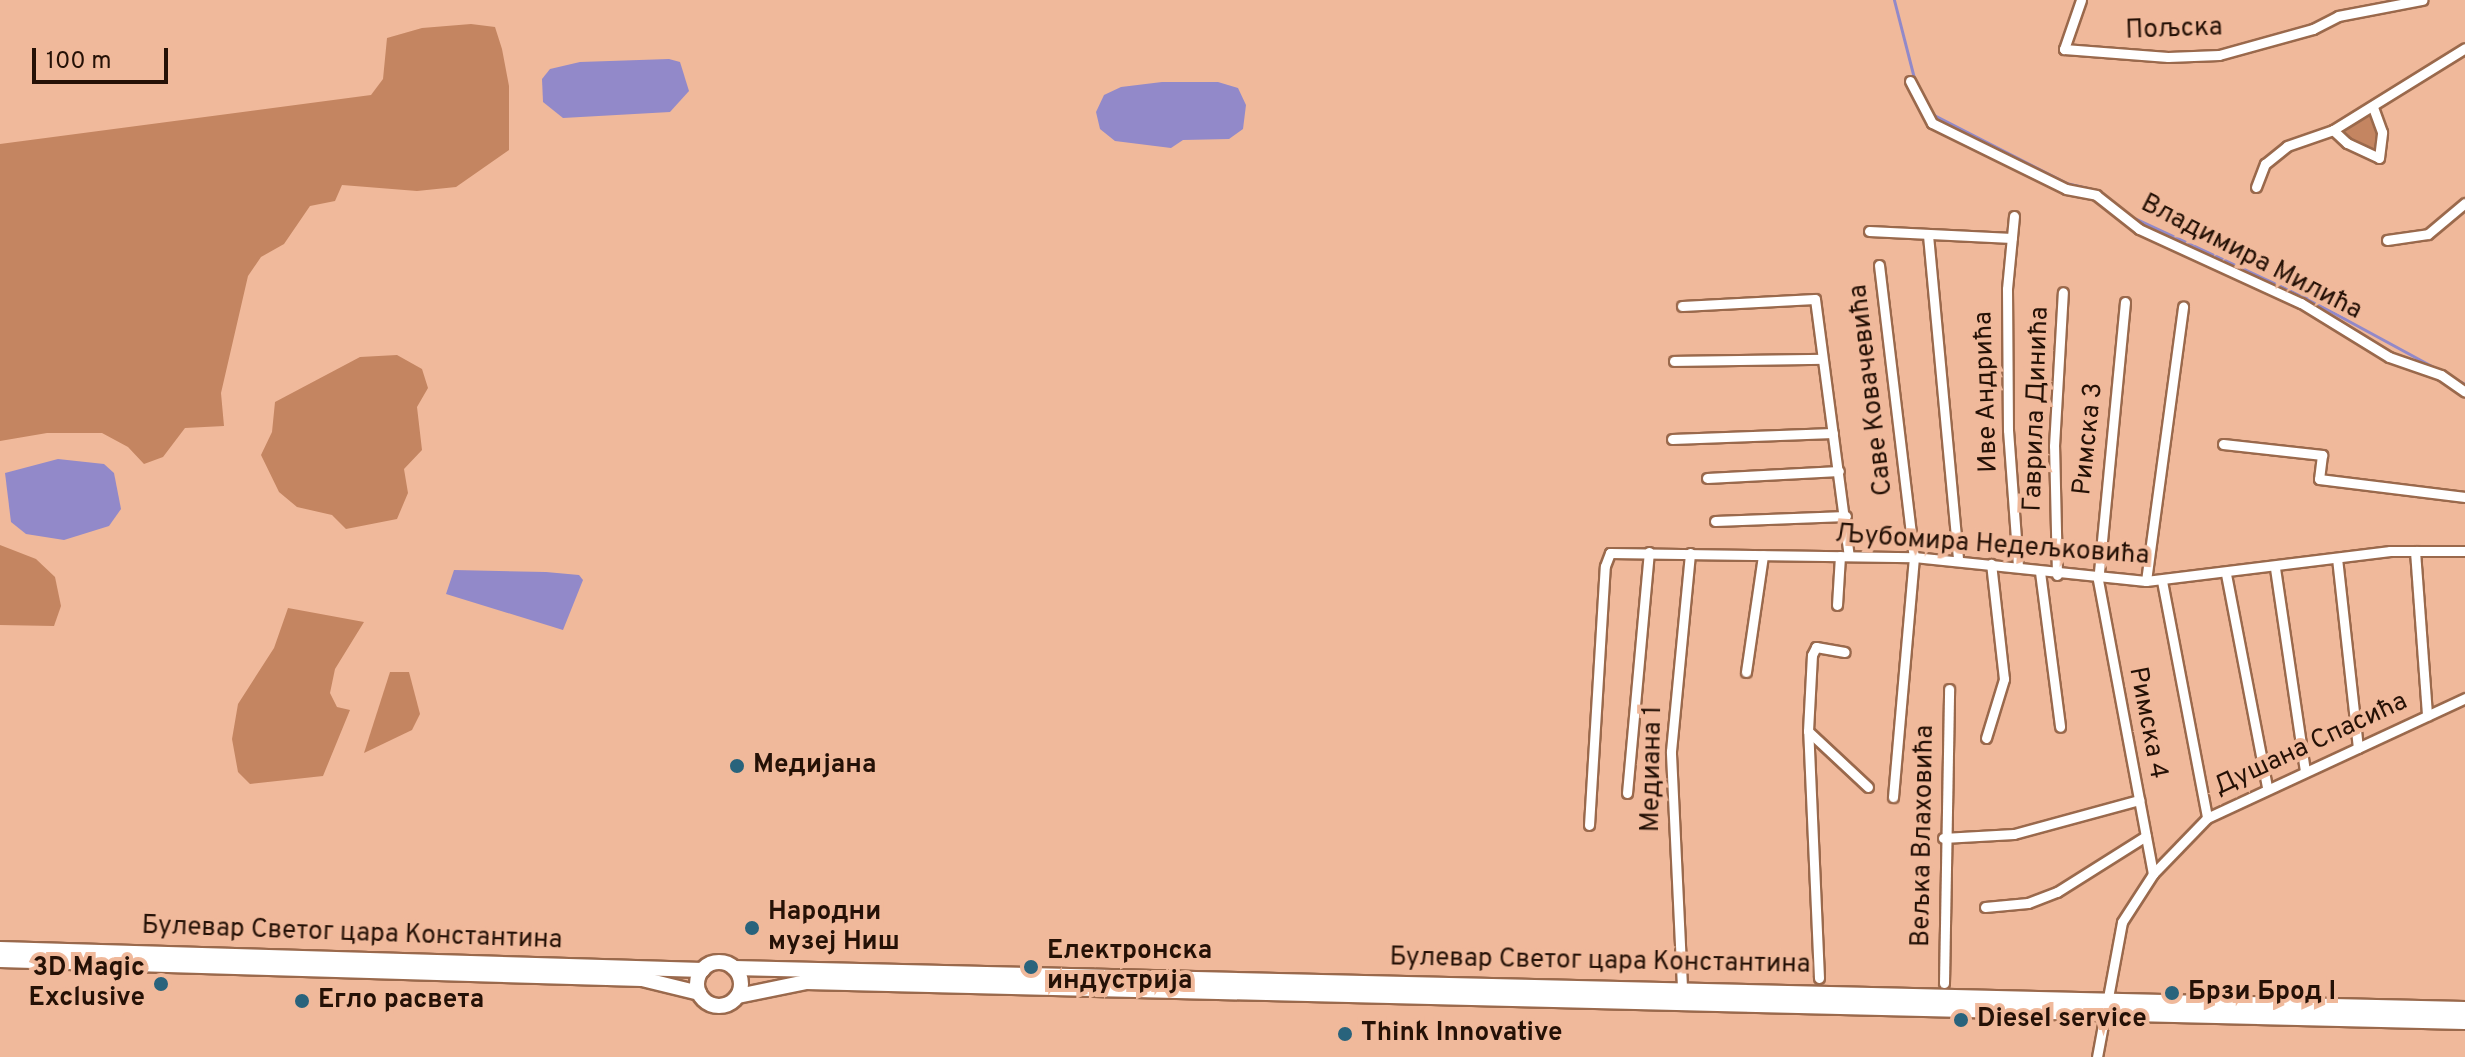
<!DOCTYPE html>
<meta charset="utf-8">
<style>
body{margin:0}
#map{position:relative;width:2465px;height:1057px;overflow:hidden;background:#f0b99b;font-family:Overpass,sans-serif}
div>[style]{position:absolute}
.green>*{inset:0;background:#c48561}
.water>*{inset:0;background:#9289c9}
.stream>*{height:3px;margin:-1.5px;padding:0 1.5px;transform-origin:1.5px;border-radius:1.5px;background:#9289c9}
.roads{filter:drop-shadow(2px 0 #9a694c) drop-shadow(-2px 0 #9a694c) drop-shadow(0 2px #9a694c) drop-shadow(0 -2px #9a694c)}
.minor>*{height:9px;margin:-4.5px;padding:0 4.5px;transform-origin:4.5px;border-radius:4.5px;background:#fff}
.secondary>*{height:14px;margin:-7px;padding:0 7px;transform-origin:7px;border-radius:7px;background:#fff}
.secondary>.ring{margin:-7px;padding:0;box-sizing:content-box;background:none;border:14px solid #fff;border-radius:50%}
.dots>*{width:22px;height:22px;translate:-50% -50%;box-sizing:border-box;border:4px solid #f0b99b;border-radius:50%}
span{translate:-50% -50%;white-space:nowrap;text-align:center;line-height:1.15;-webkit-text-stroke:8px #f0b99b;paint-order:stroke}
.street-label{font-size:26px;color:#251106}
.poi-label{font-size:26px;color:#251106;font-weight:700}
.left{translate:0 -50%;text-align:left}
.right{translate:-100% -50%;text-align:right}
.scale{position:absolute;left:32px;top:48px;width:136px;height:36px;box-sizing:border-box;border:4px solid #251106;border-top:0;padding-left:10px;font-size:24px;line-height:28px;white-space:nowrap;color:#251106;-webkit-text-stroke:6px #f0b99b;paint-order:stroke}
</style>
<div id="map">
<div class="green">
<i style="clip-path:polygon(471px 24px,495px 27px,502px 49px,509px 86px,509px 150px,456px 187px,417px 191px,342px 185px,335px 201px,310px 206px,284px 244px,261px 257px,248px 276px,221px 393px,224px 426px,185px 428px,163px 457px,144px 464px,128px 447px,102px 433px,47px 433px,0 441px,0 144px,371px 95px,383px 79px,387px 38px,422px 28px)"></i>
<i style="clip-path:polygon(2371px 113px,2378px 129px,2377px 149px,2372px 152px,2341px 132px)"></i>
<i style="clip-path:polygon(397px 355px,422px 369px,428px 388px,417px 407px,422px 450px,404px 469px,408px 493px,397px 519px,346px 529px,332px 515px,297px 507px,279px 492px,261px 455px,272px 432px,275px 402px,360px 357px)"></i>
<i style="clip-path:polygon(0 545px,36px 559px,55px 577px,61px 606px,54px 626px,0 625px)"></i>
<i style="clip-path:polygon(288px 608px,364px 622px,335px 669px,330px 693px,337px 707px,350px 710px,323px 776px,250px 784px,238px 772px,232px 739px,238px 704px,274px 648px)"></i>
<i style="clip-path:polygon(390px 672px,409px 672px,420px 714px,412px 730px,364px 753px)"></i>
</div>
<div class="water">
<i style="clip-path:polygon(669px 59px,680px 62px,689px 91px,670px 112px,563px 118px,543px 102px,542px 79px,550px 69px,580px 62px)"></i>
<i style="clip-path:polygon(1162px 82px,1218px 82px,1238px 88px,1246px 105px,1243px 129px,1229px 139px,1183px 140px,1171px 148px,1115px 141px,1100px 129px,1096px 112px,1104px 95px,1121px 87px)"></i>
<i style="clip-path:polygon(58px 459px,104px 464px,114px 473px,121px 509px,109px 526px,64px 540px,26px 534px,11px 522px,5px 473px)"></i>
<i style="clip-path:polygon(454px 570px,546px 572px,579px 575px,583px 580px,563px 630px,446px 594px)"></i>
</div>
<div class="stream">
<i style="left:1894px;top:0;width:85px;rotate:75.6deg"></i>
<i style="left:1930px;top:113px;width:153px;rotate:27.2deg"></i>
<i style="left:2066px;top:183px;width:35px;rotate:13deg"></i>
<i style="left:2100px;top:191px;width:23px;rotate:43deg"></i>
<i style="left:2130px;top:216px;width:199px;rotate:25deg"></i>
<i style="left:2310px;top:300px;width:176px;rotate:28.5deg"></i>
</div>
<div class="roads">
<div class="minor">
<i style="left:2081px;top:0;width:52px;rotate:109.1deg"></i>
<i style="left:2064px;top:49px;width:104px;rotate:4.4deg"></i>
<i style="left:2168px;top:57px;width:51px;rotate:-2.2deg"></i>
<i style="left:2219px;top:55px;width:98px;rotate:-15.5deg"></i>
<i style="left:2313px;top:29px;width:28px;rotate:-27deg"></i>
<i style="left:2338px;top:16px;width:86px;rotate:-10.8deg"></i>
<i style="left:1910px;top:81px;width:47px;rotate:62.4deg"></i>
<i style="left:1932px;top:123px;width:149px;rotate:26.2deg"></i>
<i style="left:2066px;top:189px;width:31px;rotate:11deg"></i>
<i style="left:2096px;top:195px;width:55px;rotate:38.3deg"></i>
<i style="left:2139px;top:229px;width:178px;rotate:24.6deg"></i>
<i style="left:2301px;top:303px;width:103px;rotate:31.5deg"></i>
<i style="left:2389px;top:357px;width:55px;rotate:19.1deg"></i>
<i style="left:2441px;top:375px;width:29px;rotate:35deg"></i>
<i style="left:2333px;top:130px;width:19px;rotate:43deg"></i>
<i style="left:2347px;top:143px;width:35px;rotate:25deg"></i>
<i style="left:2379px;top:158px;width:26px;rotate:-83deg"></i>
<i style="left:2382px;top:132px;width:27px;rotate:-110deg"></i>
<i style="left:2256px;top:187px;width:25px;rotate:-69deg"></i>
<i style="left:2265px;top:164px;width:28px;rotate:-39deg"></i>
<i style="left:2287px;top:146px;width:49px;rotate:-19.2deg"></i>
<i style="left:2333px;top:130px;width:155px;rotate:-31.8deg"></i>
<i style="left:2014px;top:216px;width:73px;rotate:95.5deg"></i>
<i style="left:2007px;top:289px;width:141px;rotate:89.6deg"></i>
<i style="left:2008px;top:430px;width:137px;rotate:85.8deg"></i>
<i style="left:1869px;top:231px;width:143px;rotate:2.8deg"></i>
<i style="left:1928px;top:235px;width:326px;rotate:84.7deg"></i>
<i style="left:2387px;top:240px;width:41px;rotate:-8.3deg"></i>
<i style="left:2428px;top:234px;width:48px;rotate:-40deg"></i>
<i style="left:1879px;top:265px;width:294px;rotate:83.2deg"></i>
<i style="left:1914px;top:557px;width:241px;rotate:95deg"></i>
<i style="left:2125px;top:302px;width:279px;rotate:95.5deg"></i>
<i style="left:2098px;top:580px;width:299px;rotate:79.4deg"></i>
<i style="left:1682px;top:306px;width:133px;rotate:-3deg"></i>
<i style="left:1815px;top:299px;width:259px;rotate:82.5deg"></i>
<i style="left:1674px;top:361px;width:148px;rotate:-0.8deg"></i>
<i style="left:1672px;top:439px;width:161px;rotate:-2.1deg"></i>
<i style="left:2223px;top:444px;width:100px;rotate:6.3deg"></i>
<i style="left:2322px;top:455px;width:24px;rotate:97deg"></i>
<i style="left:2319px;top:479px;width:147px;rotate:7deg"></i>
<i style="left:1707px;top:478px;width:132px;rotate:-3deg"></i>
<i style="left:1715px;top:521px;width:131px;rotate:-2.2deg"></i>
<i style="left:2415px;top:551px;width:165px;rotate:85.8deg"></i>
<i style="left:2337px;top:558px;width:191px;rotate:83.7deg"></i>
<i style="left:2275px;top:568px;width:205px;rotate:81.6deg"></i>
<i style="left:2040px;top:572px;width:156px;rotate:82.6deg"></i>
<i style="left:2226px;top:574px;width:216px;rotate:79.1deg"></i>
<i style="left:2057px;top:575px;width:129px;rotate:-91.3deg"></i>
<i style="left:2054px;top:446px;width:154px;rotate:-86.7deg"></i>
<i style="left:2146px;top:581px;width:277px;rotate:-82.3deg"></i>
<i style="left:2162px;top:581px;width:241px;rotate:79.2deg"></i>
<i style="left:1837px;top:605px;width:49px;rotate:-86.5deg"></i>
<i style="left:1746px;top:672px;width:118px;rotate:-81.7deg"></i>
<i style="left:1808px;top:731px;width:82px;rotate:43deg"></i>
<i style="left:1986px;top:738px;width:62px;rotate:-73deg"></i>
<i style="left:2004px;top:679px;width:116px;rotate:-96.4deg"></i>
<i style="left:1627px;top:793px;width:242px;rotate:-84.8deg"></i>
<i style="left:1589px;top:825px;width:259px;rotate:-86.5deg"></i>
<i style="left:1605px;top:566px;width:14px;rotate:-69deg"></i>
<i style="left:1610px;top:553px;width:304px;rotate:0.8deg"></i>
<i style="left:1914px;top:557px;width:233px;rotate:5.9deg"></i>
<i style="left:2146px;top:581px;width:246px;rotate:-7deg"></i>
<i style="left:2390px;top:551px;width:75px"></i>
<i style="left:1943px;top:838px;width:71px;rotate:-3.2deg"></i>
<i style="left:2014px;top:834px;width:130px;rotate:-15.2deg"></i>
<i style="left:1985px;top:907px;width:43px;rotate:-5.3deg"></i>
<i style="left:2028px;top:903px;width:31px;rotate:-21deg"></i>
<i style="left:2057px;top:892px;width:105px;rotate:-32.2deg"></i>
<i style="left:1819px;top:978px;width:247px;rotate:-92.5deg"></i>
<i style="left:1808px;top:731px;width:76px;rotate:-87deg"></i>
<i style="left:1812px;top:655px;width:9px;rotate:-63deg"></i>
<i style="left:1816px;top:647px;width:29px;rotate:10deg"></i>
<i style="left:1944px;top:983px;width:294px;rotate:-89deg"></i>
<i style="left:1682px;top:987px;width:236px;rotate:-92.7deg"></i>
<i style="left:1671px;top:751px;width:199px;rotate:-84.5deg"></i>
<i style="left:2097px;top:1057px;width:137px;rotate:-79.5deg"></i>
<i style="left:2122px;top:922px;width:57px;rotate:-57.1deg"></i>
<i style="left:2153px;top:874px;width:78px;rotate:-46deg"></i>
<i style="left:2207px;top:818px;width:285px;rotate:-24.9deg"></i>
</div>
<div class="secondary">
<i style="left:0;top:949px;width:703px;rotate:1.71deg"></i>
<i style="left:0;top:960px;width:642px;rotate:1.7deg"></i>
<i style="left:642px;top:979px;width:59px;rotate:13.8deg"></i>
<i class="ring" style="left:697px;top:962px;width:30px;height:30px"></i>
<i style="left:734px;top:968px;width:1731px;rotate:1.36deg"></i>
<i style="left:738px;top:996px;width:69px;rotate:-11.6deg"></i>
<i style="left:806px;top:982px;width:1659px;rotate:1.38deg"></i>
</div>
</div>
<div class="dots">
<i style="left:737px;top:766px;background:#29637c"></i>
<i style="left:752px;top:928px;background:#29637c"></i>
<i style="left:1031px;top:967px;background:#29637c"></i>
<i style="left:161px;top:984px;background:#29637c"></i>
<i style="left:2172px;top:993px;background:#29637c"></i>
<i style="left:302px;top:1001px;background:#29637c"></i>
<i style="left:1961px;top:1020px;background:#29637c"></i>
<i style="left:1345px;top:1034px;background:#29637c"></i>
</div>
<div class="street-label">
<span style="left:2174px;top:30px;rotate:-2deg">Пољска</span>
<span style="left:2251px;top:258px;rotate:27deg">Владимира Милића</span>
<span style="left:1872px;top:390px;rotate:-97deg">Саве Ковачевића</span>
<span style="left:1987px;top:392px;rotate:-92deg">Иве Андрића</span>
<span style="left:2037px;top:409px;rotate:-88deg">Гаврила Динића</span>
<span style="left:2089px;top:439px;rotate:-84deg">Римска 3</span>
<span style="left:1992px;top:546px;rotate:4deg">Љубомира Недељковића</span>
<span style="left:2147px;top:723px;rotate:79deg">Римска 4</span>
<span style="left:2311px;top:745px;rotate:-25deg">Душана Спасића</span>
<span style="left:1653px;top:769px;rotate:-89deg">Медиана 1</span>
<span style="left:1924px;top:836px;rotate:-89deg">Вељка Влаховића</span>
<span style="left:352px;top:934px;rotate:2deg">Булевар Светог цара Константина</span>
<span style="left:1600px;top:962px;rotate:1deg">Булевар Светог цара Константина</span>
</div>
<div class="poi-label">
<span class="left" style="left:753px;top:766px">Медијана</span>
<span class="left" style="left:768px;top:928px">Народни<br>музеј Ниш</span>
<span class="left" style="left:1047px;top:967px">Електронска<br>индустрија</span>
<span class="right" style="left:145px;top:984px">3D Magic<br>Exclusive</span>
<span class="left" style="left:2188px;top:993px">Брзи Брод I</span>
<span class="left" style="left:318px;top:1001px">Егло расвета</span>
<span class="left" style="left:1977px;top:1020px">Diesel service</span>
<span class="left" style="left:1361px;top:1034px">Think Innovative</span>
</div>
<div class="scale">100 m</div>
</div>
